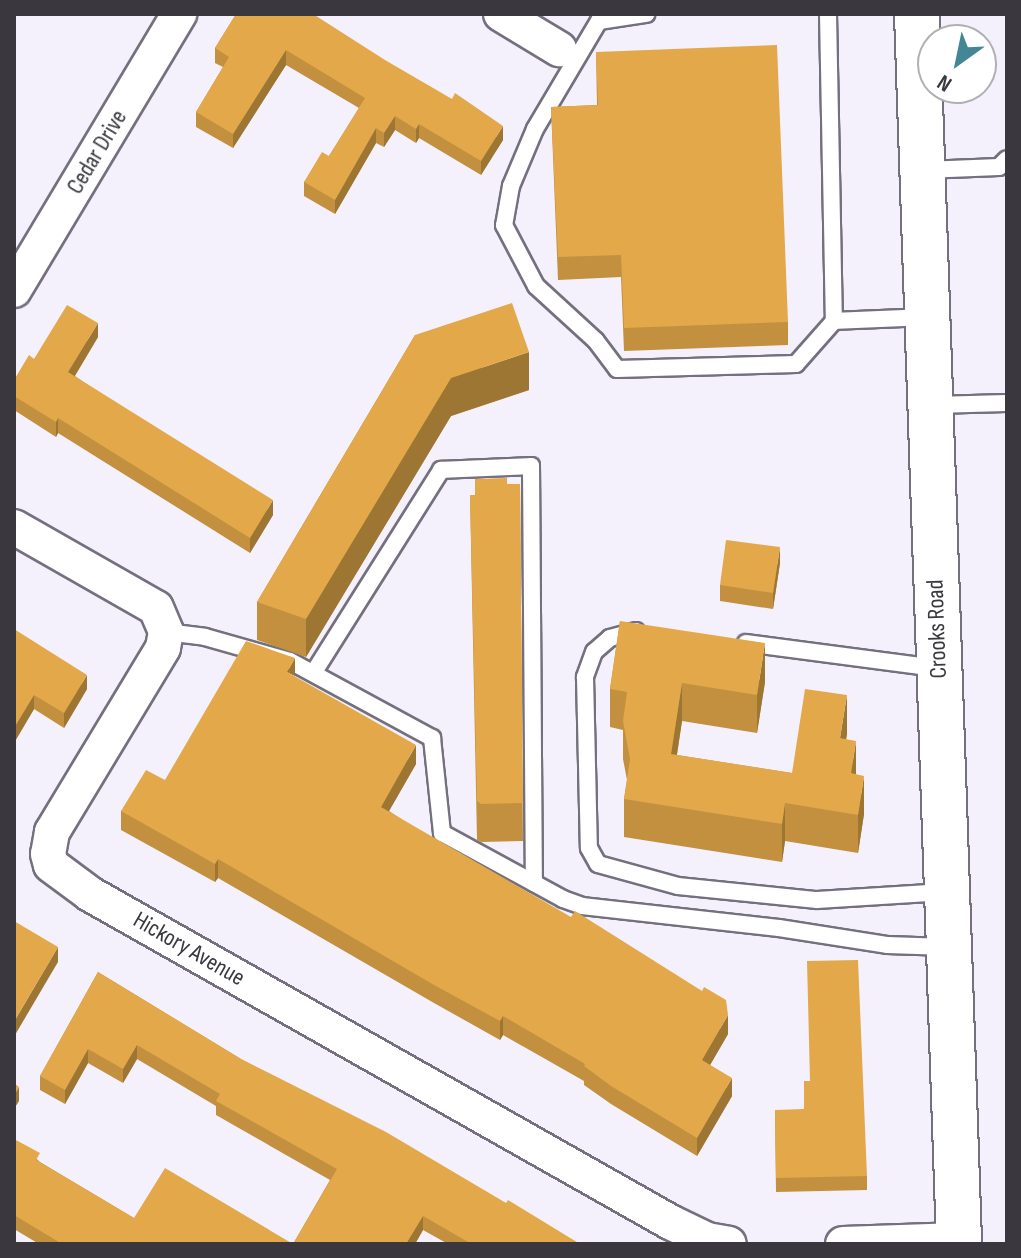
<!DOCTYPE html>
<style>
body{margin:0}
#map{position:relative;width:1021px;height:1258px;overflow:hidden;background:#f4f1fd;font-family:"Sofia Sans Condensed",sans-serif}
div>[style]{position:absolute}
.roads{filter:drop-shadow(2px 0 #74707e) drop-shadow(-2px 0 #74707e) drop-shadow(0 2px #74707e) drop-shadow(0 -2px #74707e)}
.service>*{height:16px;margin:-8px;padding:0 8px;transform-origin:8px;border-radius:8px;background:#fff}
.minor>*{height:34px;margin:-17px;padding:0 17px;transform-origin:17px;border-radius:17px;background:#fff}
.secondary>*{height:44px;margin:-22px;padding:0 22px;transform-origin:22px;border-radius:22px;background:#fff}
.wall>*{inset:0;background:#c2903f}
.shaded-wall>*{inset:0;background:#9e7633}
.building>*{inset:0;background:#e2a849}
span{translate:-50% -50%;white-space:nowrap;text-align:center;line-height:1.15;-webkit-text-stroke:6px #fff;paint-order:stroke}
.street-label{font-size:24px;color:#3a383e}
.frame{position:absolute;inset:0;border:16px solid #3a383e;pointer-events:none}
.north{position:absolute;left:917px;top:24px;width:80px;height:80px;box-sizing:border-box;background:#fff;border:2px solid #b0afb2;border-radius:50%;rotate:213deg;font-size:22px;font-weight:700;line-height:32px;text-align:center;color:#3a383e}
.north::after{content:'';display:block;margin:auto;width:28px;height:36px;background:#438696;clip-path:polygon(50% 0,100% 100%,50% 72%,0 100%)}
</style>
<div id="map">
<div class="roads">
<div class="service">
<i style="left:603px;top:14px;width:134px;rotate:120.6deg"></i>
<i style="left:535px;top:129px;width:62px;rotate:112.8deg"></i>
<i style="left:511px;top:186px;width:40px;rotate:100deg"></i>
<i style="left:504px;top:225px;width:69px;rotate:62.3deg"></i>
<i style="left:536px;top:286px;width:81px;rotate:42.5deg"></i>
<i style="left:596px;top:341px;width:35px;rotate:53deg"></i>
<i style="left:617px;top:369px;width:179px;rotate:-1.6deg"></i>
<i style="left:796px;top:364px;width:57px;rotate:-48.5deg"></i>
<i style="left:828px;top:14px;width:307px;rotate:88.9deg"></i>
<i style="left:834px;top:321px;width:92px;rotate:-2.5deg"></i>
<i style="left:599px;top:21px;width:48px;rotate:-8.5deg"></i>
<i style="left:924px;top:170px;width:75px;rotate:-2.3deg"></i>
<i style="left:999px;top:167px;width:11px;rotate:-45deg"></i>
<i style="left:933px;top:405px;width:74px;rotate:-1.5deg"></i>
<i style="left:636px;top:631px;width:27px;rotate:165deg"></i>
<i style="left:610px;top:638px;width:21px;rotate:139deg"></i>
<i style="left:594px;top:652px;width:27px;rotate:110deg"></i>
<i style="left:585px;top:677px;width:171px;rotate:88.7deg"></i>
<i style="left:589px;top:848px;width:18px;rotate:61deg"></i>
<i style="left:598px;top:864px;width:83px;rotate:15.4deg"></i>
<i style="left:678px;top:886px;width:140px;rotate:5.8deg"></i>
<i style="left:817px;top:900px;width:128px;rotate:-3.6deg"></i>
<i style="left:166px;top:632px;width:39px;rotate:7deg"></i>
<i style="left:205px;top:637px;width:88px;rotate:15.8deg"></i>
<i style="left:290px;top:661px;width:162px;rotate:28.5deg"></i>
<i style="left:432px;top:738px;width:96px;rotate:84deg"></i>
<i style="left:442px;top:833px;width:138px;rotate:28.6deg"></i>
<i style="left:563px;top:899px;width:20px;rotate:20deg"></i>
<i style="left:582px;top:906px;width:198px;rotate:6.4deg"></i>
<i style="left:779px;top:928px;width:109px;rotate:8.9deg"></i>
<i style="left:887px;top:945px;width:61px;rotate:1.9deg"></i>
<i style="left:746px;top:643px;width:193px;rotate:7.5deg"></i>
<i style="left:314px;top:672px;width:239px;rotate:-57.8deg"></i>
<i style="left:441px;top:470px;width:90px;rotate:-2.5deg"></i>
<i style="left:531px;top:466px;width:417px;rotate:89.6deg"></i>
</div>
<div class="minor">
<i style="left:501px;top:14px;width:68px;rotate:31.1deg"></i>
<i style="left:14px;top:290px;width:322px;rotate:-59.1deg"></i>
<i style="left:14px;top:527px;width:163px;rotate:29.7deg"></i>
<i style="left:156px;top:608px;width:26px;rotate:67deg"></i>
<i style="left:166px;top:632px;width:16px;rotate:101deg"></i>
<i style="left:163px;top:648px;width:215px;rotate:121.1deg"></i>
<i style="left:52px;top:832px;width:22px;rotate:100deg"></i>
<i style="left:48px;top:854px;width:11px;rotate:75deg"></i>
<i style="left:51px;top:865px;width:49px;rotate:36.6deg"></i>
<i style="left:90px;top:894px;width:666px;rotate:29.49deg"></i>
<i style="left:670px;top:1222px;width:41px;rotate:25.9deg"></i>
<i style="left:707px;top:1240px;width:22px;rotate:10deg"></i>
<i style="left:843px;top:1244px;width:116px;rotate:-2deg"></i>
</div>
<div class="secondary">
<i style="left:917px;top:14px;width:1231px;rotate:88.04deg"></i>
</div>
</div>
<div class="wall">
<i style="clip-path:polygon(236px 14px,503px 140px,481px 175px,419px 138px,416px 143px,395px 130px,384px 147px,376px 143px,335px 214px,304px 196px,304px 182px,329px 156px,359px 108px,286px 65px,233px 148px,196px 127px,196px 112px,223px 67px,215px 63px,215px 48px)"></i>
<i style="clip-path:polygon(596px 52px,788px 322px,788px 345px,624px 351px,621px 277px,558px 280px,551px 107px,597px 105px)"></i>
<i style="clip-path:polygon(415px 335px,529px 390px,451px 416px,306px 657px,257px 640px,257px 602px)"></i>
<i style="clip-path:polygon(98px 337px,75px 376px,273px 515px,250px 553px,58px 433px,56px 437px,14px 410px,14px 380px,34px 359px)"></i>
<i style="clip-path:polygon(507px 484px,520px 484px,523px 841px,481px 842px,477px 840px,470px 495px,475px 495px)"></i>
<i style="clip-path:polygon(780px 563px,773px 609px,720px 601px,720px 585px)"></i>
<i style="clip-path:polygon(620px 621px,765px 682px,757px 733px,682px 721px,677px 755px,792px 773px,847px 734px,846px 739px,856px 774px,864px 814px,858px 853px,785px 841px,782px 862px,624px 837px,624px 799px,627px 780px,623px 759px,623px 730px,610px 727px,610px 689px)"></i>
<i style="clip-path:polygon(14px 629px,87px 689px,64px 728px,34px 709px,14px 743px)"></i>
<i style="clip-path:polygon(295px 677px,416px 764px,389px 811px,728px 1034px,710px 1065px,732px 1096px,697px 1156px,611px 1104px,584px 1085px,584px 1081px,503px 1035px,500px 1040px,434px 1003px,218px 878px,215px 882px,121px 830px,121px 811px,165px 780px)"></i>
<i style="clip-path:polygon(98px 972px,241px 1059px,580px 1244px,448px 1244px,423px 1230px,415px 1244px,39px 1244px,14px 1229px,14px 1139px,40px 1162px,134px 1218px,293px 1244px,330px 1180px,216px 1115px,216px 1106px,137px 1059px,123px 1083px,88px 1063px,65px 1104px,40px 1090px,40px 1076px)"></i>
<i style="clip-path:polygon(775px 1110px,867px 1176px,867px 1190px,776px 1192px)"></i>
</div>
<div class="shaded-wall">
<i style="clip-path:polygon(286px 50px,286px 65px,233px 148px,233px 134px)"></i>
<i style="clip-path:polygon(395px 116px,395px 130px,384px 147px,384px 133px)"></i>
<i style="clip-path:polygon(419px 124px,419px 138px,416px 143px,416px 129px)"></i>
<i style="clip-path:polygon(503px 126px,503px 140px,481px 175px,481px 161px)"></i>
<i style="clip-path:polygon(376px 128px,376px 143px,335px 214px,335px 200px)"></i>
<i style="clip-path:polygon(98px 323px,98px 337px,68px 387px,68px 372px)"></i>
<i style="clip-path:polygon(529px 352px,529px 390px,451px 416px,306px 657px,306px 619px,451px 378px)"></i>
<i style="clip-path:polygon(58px 418px,58px 433px,56px 437px,56px 422px)"></i>
<i style="clip-path:polygon(273px 500px,273px 515px,250px 553px,250px 538px)"></i>
<i style="clip-path:polygon(780px 547px,780px 563px,773px 609px,773px 593px)"></i>
<i style="clip-path:polygon(765px 643px,765px 682px,757px 733px,757px 695px)"></i>
<i style="clip-path:polygon(295px 658px,295px 676px,287px 672px)"></i>
<i style="clip-path:polygon(87px 675px,87px 689px,64px 728px,64px 713px)"></i>
<i style="clip-path:polygon(682px 683px,682px 721px,671px 792px,671px 754px)"></i>
<i style="clip-path:polygon(34px 695px,34px 709px,14px 743px,14px 728px)"></i>
<i style="clip-path:polygon(847px 695px,847px 734px,840px 776px,840px 738px)"></i>
<i style="clip-path:polygon(856px 741px,856px 779px,851px 773px)"></i>
<i style="clip-path:polygon(416px 745px,416px 764px,381px 825px,381px 807px)"></i>
<i style="clip-path:polygon(864px 776px,864px 814px,858px 853px,858px 815px)"></i>
<i style="clip-path:polygon(785px 803px,785px 841px,782px 862px,782px 824px)"></i>
<i style="clip-path:polygon(218px 859px,218px 878px,215px 882px,215px 864px)"></i>
<i style="clip-path:polygon(58px 947px,58px 962px,15px 1035px,15px 1020px)"></i>
<i style="clip-path:polygon(728px 1015px,728px 1034px,702px 1079px,702px 1060px)"></i>
<i style="clip-path:polygon(503px 1016px,503px 1035px,500px 1040px,500px 1021px)"></i>
<i style="clip-path:polygon(137px 1045px,137px 1059px,123px 1083px,123px 1069px)"></i>
<i style="clip-path:polygon(88px 1049px,88px 1063px,65px 1104px,65px 1090px)"></i>
<i style="clip-path:polygon(732px 1078px,732px 1096px,697px 1156px,697px 1138px)"></i>
<i style="clip-path:polygon(19px 1087px,19px 1101px,14px 1109px,14px 1095px)"></i>
<i style="clip-path:polygon(423px 1216px,423px 1230px,415px 1244px,406px 1244px)"></i>
</div>
<div class="building">
<i style="clip-path:polygon(236px 14px,313px 14px,385px 60px,452px 99px,455px 93px,503px 126px,481px 161px,419px 124px,416px 129px,395px 116px,384px 133px,376px 128px,335px 200px,304px 182px,322px 152px,329px 156px,365px 98px,286px 50px,233px 134px,196px 112px,229px 57px,215px 48px)"></i>
<i style="clip-path:polygon(777px 45px,788px 322px,624px 328px,621px 255px,558px 257px,551px 107px,598px 105px,596px 52px)"></i>
<i style="clip-path:polygon(512px 303px,529px 352px,451px 378px,306px 619px,257px 602px,415px 335px)"></i>
<i style="clip-path:polygon(67px 305px,98px 323px,68px 372px,273px 500px,250px 538px,58px 418px,56px 422px,14px 396px,14px 380px,29px 355px,34px 359px)"></i>
<i style="clip-path:polygon(507px 478px,507px 484px,520px 484px,523px 803px,481px 804px,477px 801px,470px 495px,475px 495px,475px 479px)"></i>
<i style="clip-path:polygon(726px 540px,780px 547px,773px 593px,720px 585px)"></i>
<i style="clip-path:polygon(620px 621px,765px 643px,757px 695px,682px 683px,671px 754px,792px 773px,805px 689px,847px 695px,840px 738px,856px 741px,851px 773px,864px 776px,858px 815px,785px 803px,782px 824px,624px 799px,630px 759px,623px 721px,627px 692px,610px 689px)"></i>
<i style="clip-path:polygon(14px 629px,87px 675px,64px 713px,34px 695px,14px 728px)"></i>
<i style="clip-path:polygon(246px 641px,295px 658px,287px 672px,416px 745px,381px 807px,571px 917px,575px 911px,702px 991px,704px 987px,726px 1000px,728px 1015px,702px 1060px,732px 1078px,697px 1138px,611px 1086px,584px 1066px,585px 1064px,503px 1016px,500px 1021px,434px 985px,218px 859px,215px 864px,121px 811px,146px 770px,165px 780px)"></i>
<i style="clip-path:polygon(14px 921px,58px 947px,15px 1020px,14px 1019px)"></i>
<i style="clip-path:polygon(858px 960px,867px 1176px,776px 1178px,775px 1110px,804px 1109px,804px 1081px,810px 1081px,807px 961px)"></i>
<i style="clip-path:polygon(98px 972px,241px 1059px,386px 1132px,506px 1203px,508px 1200px,580px 1244px,467px 1244px,468px 1242px,423px 1216px,406px 1244px,62px 1244px,14px 1215px,14px 1139px,40px 1153px,36px 1160px,134px 1218px,165px 1168px,293px 1244px,337px 1169px,216px 1101px,220px 1094px,137px 1045px,123px 1069px,88px 1049px,65px 1090px,40px 1076px)"></i>
<i style="clip-path:polygon(14px 1083px,19px 1087px,14px 1095px)"></i>
</div>
<div class="street-label">
<span style="left:97px;top:152px;rotate:-59deg">Cedar Drive</span>
<span style="left:937px;top:629px;rotate:-92deg">Crooks Road</span>
<span style="left:189px;top:949px;rotate:30deg">Hickory Avenue</span>
</div>
<div class="frame"></div>
<div class="north">N</div>
</div>
